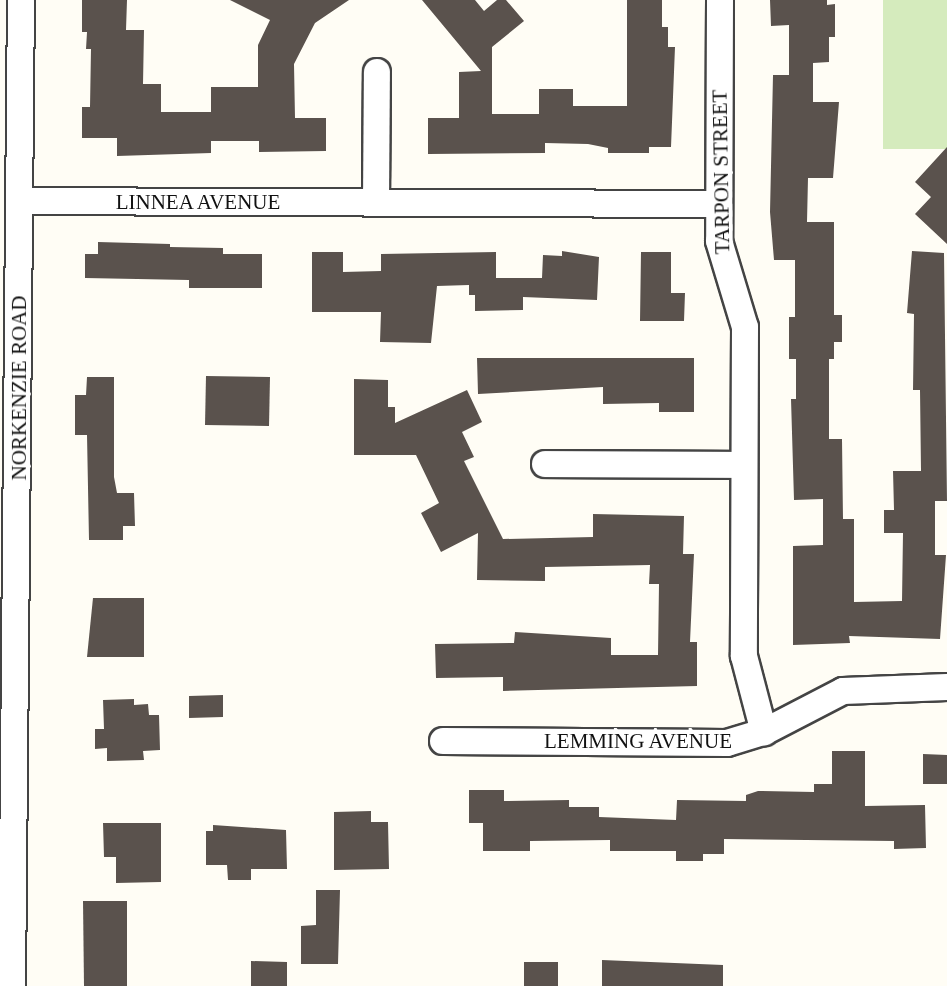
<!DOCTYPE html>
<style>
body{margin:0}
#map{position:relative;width:947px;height:986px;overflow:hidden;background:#fffdf5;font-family:Georgia,serif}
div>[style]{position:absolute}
.green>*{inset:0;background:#d5ebbd}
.building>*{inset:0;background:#5a524d}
.roads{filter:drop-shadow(2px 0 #444) drop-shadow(-2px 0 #444) drop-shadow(0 2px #444) drop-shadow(0 -2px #444)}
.minor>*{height:26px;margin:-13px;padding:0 13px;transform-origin:13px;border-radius:13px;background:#fff}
span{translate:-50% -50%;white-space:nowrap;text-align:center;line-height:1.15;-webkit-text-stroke:7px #fff;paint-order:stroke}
.street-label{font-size:21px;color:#111}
</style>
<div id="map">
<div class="green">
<i style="clip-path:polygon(883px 0,947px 0,947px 149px,883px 149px)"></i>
</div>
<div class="building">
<i style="clip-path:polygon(82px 0,127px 0,126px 30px,144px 30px,143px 84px,161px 84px,161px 112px,211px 112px,211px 87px,258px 87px,258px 45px,270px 20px,230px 0,349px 0,315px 23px,294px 64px,295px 118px,326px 118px,326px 151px,259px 152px,259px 141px,211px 141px,211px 153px,117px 156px,117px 138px,82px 138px,82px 107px,90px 107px,91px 49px,86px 49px,87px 32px,82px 32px)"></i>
<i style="clip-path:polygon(422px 0,475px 0,484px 11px,497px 0,506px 0,524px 21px,492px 47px,492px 114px,539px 114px,539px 89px,573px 89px,573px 106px,627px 106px,627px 0,662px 0,662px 27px,668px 27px,668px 47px,675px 47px,671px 147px,649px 147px,649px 153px,608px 153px,608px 148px,588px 144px,545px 143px,545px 153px,428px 154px,428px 118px,459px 118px,459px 72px,481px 71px)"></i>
<i style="clip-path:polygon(770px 0,827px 0,827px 5px,835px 4px,835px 37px,829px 37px,829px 62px,813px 63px,813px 102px,839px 102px,833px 178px,808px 178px,807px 222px,834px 222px,834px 315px,842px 315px,842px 342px,834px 342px,834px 359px,829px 359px,829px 439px,842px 439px,843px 519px,854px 519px,854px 602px,902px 601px,903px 533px,884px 533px,884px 510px,894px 510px,893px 471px,921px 471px,920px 390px,913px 390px,914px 314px,907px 313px,912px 251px,944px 253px,947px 501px,935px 501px,935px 555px,946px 555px,940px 639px,849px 636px,850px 643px,793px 645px,793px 546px,823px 545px,823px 499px,794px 500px,791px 399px,796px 399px,796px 359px,789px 359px,789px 317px,795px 317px,795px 260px,774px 260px,770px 212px,773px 75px,789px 75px,789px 25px,771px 26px)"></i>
<i style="clip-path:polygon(947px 147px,947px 244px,915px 214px,931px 197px,915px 182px)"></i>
<i style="clip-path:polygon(98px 242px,170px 244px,170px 247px,223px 248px,223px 254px,262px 254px,262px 288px,189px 288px,189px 280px,85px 278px,85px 254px,98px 254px)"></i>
<i style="clip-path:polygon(562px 251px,599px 257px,597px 300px,523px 297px,523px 310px,475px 311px,475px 295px,469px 295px,469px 285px,437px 286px,431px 343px,380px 342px,381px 312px,312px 312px,312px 252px,343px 252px,343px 272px,381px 271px,381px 254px,496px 252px,496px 278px,542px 278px,543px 255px,562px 256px)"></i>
<i style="clip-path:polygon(641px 252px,671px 252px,671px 293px,685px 293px,684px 321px,640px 321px)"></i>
<i style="clip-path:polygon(477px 358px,694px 358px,694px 412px,659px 412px,659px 403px,603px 404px,603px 387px,478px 394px)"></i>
<i style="clip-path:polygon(206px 376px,270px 377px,269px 426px,205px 425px)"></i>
<i style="clip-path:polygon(87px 377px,114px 377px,114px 477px,117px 493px,134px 493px,135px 526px,123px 526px,123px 540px,89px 540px,87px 435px,75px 435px,75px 395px,86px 395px)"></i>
<i style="clip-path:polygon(354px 379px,388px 380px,388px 407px,395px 407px,395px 423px,467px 390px,482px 422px,462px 432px,474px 457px,464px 461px,503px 539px,593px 537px,593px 514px,684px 516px,683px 554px,694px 554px,690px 642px,697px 642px,697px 686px,503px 691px,503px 677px,436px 678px,435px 644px,514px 643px,515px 632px,611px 638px,611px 655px,658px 655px,659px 584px,649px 584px,650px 565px,545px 567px,545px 581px,477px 580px,478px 533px,441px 552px,421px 513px,439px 503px,416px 455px,354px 455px)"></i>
<i style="clip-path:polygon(93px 598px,144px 598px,144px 657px,87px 657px)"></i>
<i style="clip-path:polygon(223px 695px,223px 717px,189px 718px,189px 696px)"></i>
<i style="clip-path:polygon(134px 699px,134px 705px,148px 704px,149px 715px,159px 715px,160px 750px,143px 751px,144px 760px,107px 761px,107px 748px,95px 749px,95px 729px,104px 729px,103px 700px)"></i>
<i style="clip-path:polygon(832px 751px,865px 751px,865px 806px,925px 805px,926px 848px,894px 849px,894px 841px,724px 839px,724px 854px,703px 854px,703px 861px,676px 861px,676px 851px,610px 851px,610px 840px,530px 841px,530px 851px,483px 851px,483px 823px,469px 823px,469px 790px,504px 790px,504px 801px,569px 800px,569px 807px,599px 807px,599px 817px,676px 820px,677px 800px,746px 801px,746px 795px,758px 791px,814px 792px,814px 784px,832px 784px)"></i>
<i style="clip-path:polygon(923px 754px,947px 755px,947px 784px,923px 784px)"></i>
<i style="clip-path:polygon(371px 811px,371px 822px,388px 822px,389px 869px,334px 870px,334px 812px)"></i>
<i style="clip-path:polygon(103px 823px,161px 823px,161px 882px,116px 883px,116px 857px,104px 857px)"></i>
<i style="clip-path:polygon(213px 825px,286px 830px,287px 869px,251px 869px,251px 880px,228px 880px,227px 865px,206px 865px,206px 831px,213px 831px)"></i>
<i style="clip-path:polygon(316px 890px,340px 890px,338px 964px,301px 964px,301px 926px,316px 925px)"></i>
<i style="clip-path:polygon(83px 901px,127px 901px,127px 986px,84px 986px)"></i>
<i style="clip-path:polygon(602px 960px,723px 965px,723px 986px,602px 986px)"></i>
<i style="clip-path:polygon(251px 961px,287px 962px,287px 986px,251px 986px)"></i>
<i style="clip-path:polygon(524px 962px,558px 962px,558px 986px,524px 986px)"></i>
</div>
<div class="roads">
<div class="minor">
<i style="left:720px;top:0;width:241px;rotate:90.2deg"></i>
<i style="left:719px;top:241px;width:90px;rotate:73.2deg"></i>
<i style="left:745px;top:327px;width:329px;rotate:90.2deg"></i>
<i style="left:744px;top:656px;width:79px;rotate:75.3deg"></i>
<i style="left:20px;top:201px;width:698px;rotate:0.25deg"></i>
<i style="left:376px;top:203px;width:131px;rotate:-89.6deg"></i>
<i style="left:545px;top:464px;width:199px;rotate:0.3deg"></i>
<i style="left:443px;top:741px;width:284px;rotate:0.4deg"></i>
<i style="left:727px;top:743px;width:39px;rotate:-17deg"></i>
<i style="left:764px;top:732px;width:89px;rotate:-27.4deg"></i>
<i style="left:843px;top:691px;width:104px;rotate:-2.2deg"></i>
<i style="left:12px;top:986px;width:986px;rotate:-89.48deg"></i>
</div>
</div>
<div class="street-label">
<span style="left:721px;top:172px;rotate:-91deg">TARPON STREET</span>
<span style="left:198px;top:202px">LINNEA AVENUE</span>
<span style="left:19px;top:388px;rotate:-90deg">NORKENZIE ROAD</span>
<span style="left:638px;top:741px">LEMMING AVENUE</span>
</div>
</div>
